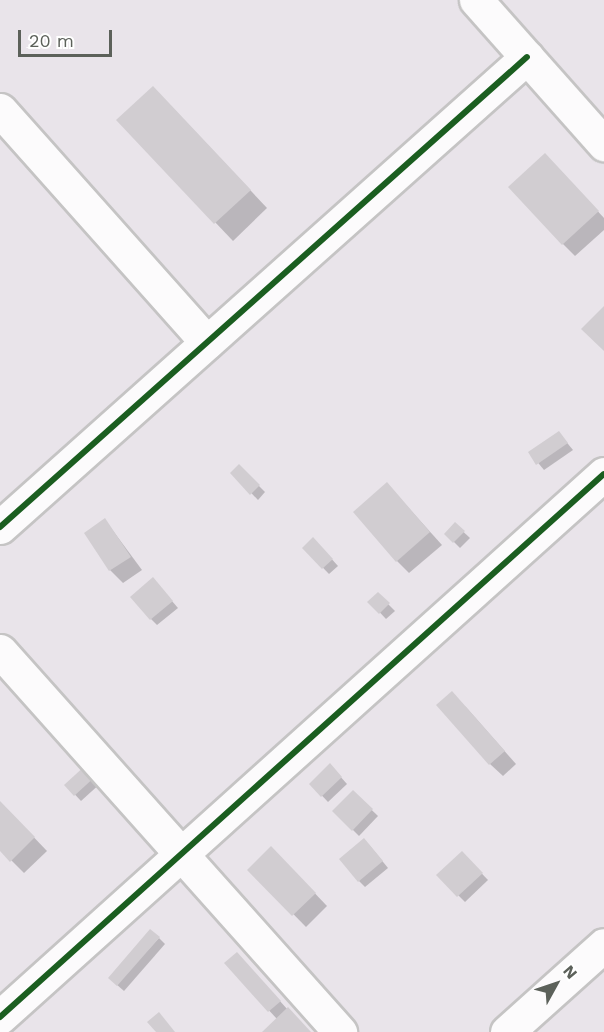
<!DOCTYPE html>
<style>
body{margin:0}
#map{position:relative;width:604px;height:1032px;overflow:hidden;background:#e9e4ea;font-family:"Work Sans",sans-serif}
div>[style]{position:absolute}
.shadow>*{inset:0;background:#0003}
.building>*{inset:0;background:#d1cdd1}
.roads{filter:drop-shadow(2px 0 #c5c4c4) drop-shadow(-2px 0 #c5c4c4) drop-shadow(0 2px #c5c4c4) drop-shadow(0 -2px #c5c4c4)}
.street>*{height:33px;margin:-16.5px;padding:0 16.5px;transform-origin:16.5px;border-radius:16.5px;background:#fcfbfc}
.cycleway>*{height:6px;margin:-3px;padding:0 3px;transform-origin:3px;border-radius:3px;background:#1b5e20}
span{translate:-50% -50%;white-space:nowrap;text-align:center;line-height:1.15;-webkit-text-stroke:4.5px #fff;paint-order:stroke}
.north{position:absolute;left:526px;top:954px;width:60px;height:60px;-webkit-text-stroke:4px #fff;paint-order:stroke;rotate:50deg;font-size:16px;font-weight:700;line-height:24px;text-align:center;color:#5c615a}
.north::after{content:'';display:block;margin:auto;width:21px;height:27px;background:#5c615a;clip-path:polygon(50% 0,100% 100%,50% 72%,0 100%)}
.scale{position:absolute;left:18px;top:30px;width:94px;height:27px;box-sizing:border-box;border:3px solid #5c615a;border-top:0;padding-left:8px;font-size:18px;line-height:21px;white-space:nowrap;color:#5c615a;-webkit-text-stroke:4px #fff;paint-order:stroke}
</style>
<div id="map">
<div class="shadow">
<i style="clip-path:polygon(170px 105px,267px 208px,233px 241px,118px 120px)"></i>
<i style="clip-path:polygon(558px 168px,604px 218px,604px 230px,575px 256px,563px 244px)"></i>
<i style="clip-path:polygon(559px 433px,573px 450px,544px 470px,530px 453px)"></i>
<i style="clip-path:polygon(239px 466px,265px 492px,258px 500px,232px 473px)"></i>
<i style="clip-path:polygon(387px 484px,442px 545px,409px 573px,397px 561px)"></i>
<i style="clip-path:polygon(105px 520px,142px 570px,123px 583px,110px 570px)"></i>
<i style="clip-path:polygon(455px 524px,470px 538px,460px 548px,446px 534px)"></i>
<i style="clip-path:polygon(319px 545px,338px 566px,329px 574px,304px 548px)"></i>
<i style="clip-path:polygon(159px 586px,178px 608px,157px 625px,151px 619px)"></i>
<i style="clip-path:polygon(378px 594px,395px 611px,386px 619px,370px 602px)"></i>
<i style="clip-path:polygon(465px 706px,516px 764px,503px 776px,490px 764px)"></i>
<i style="clip-path:polygon(330px 765px,347px 784px,328px 802px,311px 784px)"></i>
<i style="clip-path:polygon(87px 766px,102px 782px,81px 801px,66px 785px)"></i>
<i style="clip-path:polygon(353px 792px,378px 816px,359px 836px,334px 811px)"></i>
<i style="clip-path:polygon(0 802px,47px 851px,24px 873px,0 849px)"></i>
<i style="clip-path:polygon(370px 846px,388px 868px,365px 887px,359px 881px)"></i>
<i style="clip-path:polygon(462px 853px,488px 880px,465px 902px,438px 875px)"></i>
<i style="clip-path:polygon(284px 861px,327px 906px,306px 927px,250px 870px)"></i>
<i style="clip-path:polygon(159px 938px,165px 944px,124px 991px,116px 984px)"></i>
<i style="clip-path:polygon(243px 960px,288px 1010px,310px 1032px,266px 1032px,277px 1019px,226px 964px)"></i>
</div>
<div class="building">
<i style="clip-path:polygon(153px 86px,251px 190px,214px 224px,116px 120px)"></i>
<i style="clip-path:polygon(545px 153px,599px 211px,562px 245px,508px 187px)"></i>
<i style="clip-path:polygon(604px 306px,604px 351px,581px 329px)"></i>
<i style="clip-path:polygon(559px 431px,568px 443px,536px 465px,528px 452px)"></i>
<i style="clip-path:polygon(239px 464px,260px 485px,250px 495px,230px 473px)"></i>
<i style="clip-path:polygon(387px 482px,430px 532px,396px 562px,353px 512px)"></i>
<i style="clip-path:polygon(105px 518px,131px 557px,109px 571px,84px 533px)"></i>
<i style="clip-path:polygon(455px 522px,465px 531px,453px 543px,444px 534px)"></i>
<i style="clip-path:polygon(313px 537px,333px 559px,322px 569px,302px 548px)"></i>
<i style="clip-path:polygon(153px 577px,173px 601px,150px 620px,130px 597px)"></i>
<i style="clip-path:polygon(378px 592px,390px 603px,379px 614px,367px 602px)"></i>
<i style="clip-path:polygon(452px 691px,505px 751px,489px 765px,436px 705px)"></i>
<i style="clip-path:polygon(330px 763px,342px 777px,321px 797px,309px 784px)"></i>
<i style="clip-path:polygon(87px 764px,97px 775px,74px 796px,64px 785px)"></i>
<i style="clip-path:polygon(353px 790px,373px 809px,352px 831px,332px 811px)"></i>
<i style="clip-path:polygon(0 801px,35px 837px,10px 862px,0 851px)"></i>
<i style="clip-path:polygon(364px 838px,383px 861px,358px 882px,339px 859px)"></i>
<i style="clip-path:polygon(271px 846px,316px 893px,292px 916px,247px 870px)"></i>
<i style="clip-path:polygon(462px 851px,483px 873px,457px 897px,436px 875px)"></i>
<i style="clip-path:polygon(150px 929px,160px 937px,117px 986px,108px 978px)"></i>
<i style="clip-path:polygon(237px 952px,281px 1001px,268px 1012px,224px 963px)"></i>
<i style="clip-path:polygon(288px 1007px,311px 1032px,262px 1032px)"></i>
<i style="clip-path:polygon(159px 1012px,175px 1032px,156px 1032px,147px 1022px)"></i>
</div>
<div class="roads">
<div class="street">
<i style="left:476px;top:0;width:193px;rotate:48.4deg"></i>
<i style="left:0;top:110px;width:311px;rotate:48.3deg"></i>
<i style="left:0;top:527px;width:706px;rotate:-41.73deg"></i>
<i style="left:0;top:651px;width:511px;rotate:48.25deg"></i>
<i style="left:0;top:1017px;width:812px;rotate:-41.96deg"></i>
<i style="left:507px;top:1032px;width:130px;rotate:-41.9deg"></i>
</div>
</div>
<div class="cycleway">
<i style="left:0;top:527px;width:706px;rotate:-41.73deg"></i>
<i style="left:0;top:1017px;width:812px;rotate:-41.96deg"></i>
</div>
<div class="north">N</div>
<div class="scale">20 m</div>
</div>
